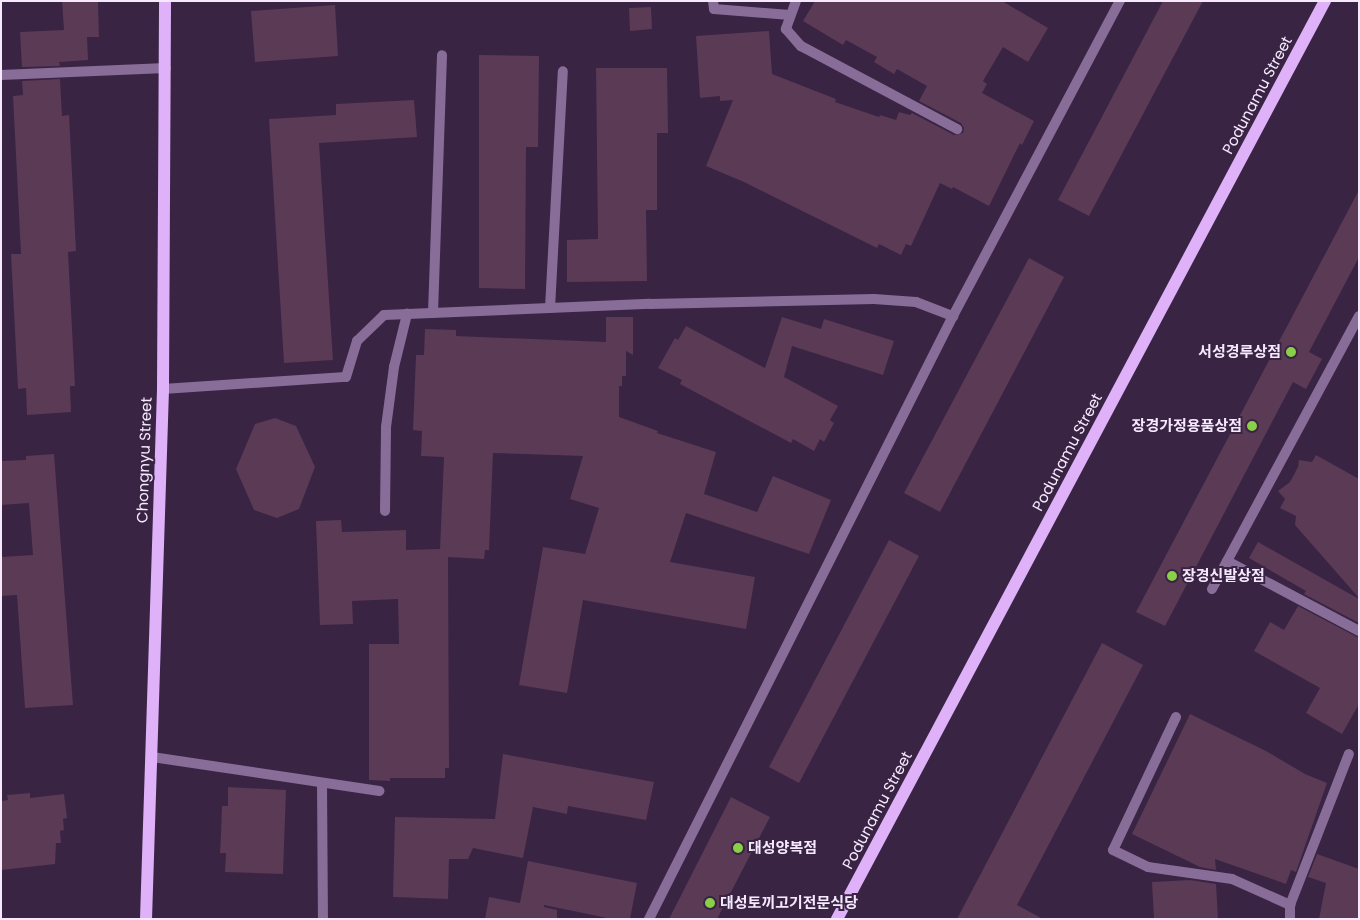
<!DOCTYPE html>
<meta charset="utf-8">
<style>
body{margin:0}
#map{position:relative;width:1360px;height:920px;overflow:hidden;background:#392444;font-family:Poppins,"Noto Sans KR",sans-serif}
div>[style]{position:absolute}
.building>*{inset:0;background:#5a3a55}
.service>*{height:10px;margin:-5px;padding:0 5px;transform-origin:5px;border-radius:5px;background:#886d98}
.minor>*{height:10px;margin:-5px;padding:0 5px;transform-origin:5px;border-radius:5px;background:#886d98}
.primary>*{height:12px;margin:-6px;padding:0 6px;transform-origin:6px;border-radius:6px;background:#deb1f8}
.dots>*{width:14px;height:14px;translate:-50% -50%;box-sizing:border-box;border:2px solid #392444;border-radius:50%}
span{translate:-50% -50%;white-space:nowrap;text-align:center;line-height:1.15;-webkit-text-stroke:4px #392444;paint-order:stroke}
.street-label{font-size:15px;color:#f6e9fe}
.poi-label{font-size:15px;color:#f6e9fe;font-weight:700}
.right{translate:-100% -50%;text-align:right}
.left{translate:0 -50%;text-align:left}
.frame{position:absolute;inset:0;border:2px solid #f6e9fe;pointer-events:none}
</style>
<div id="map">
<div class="building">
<i style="clip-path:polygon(62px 1px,98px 1px,99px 37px,87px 37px,88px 60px,59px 62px,60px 66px,22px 67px,20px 32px,64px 30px)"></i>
<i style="clip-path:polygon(815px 1px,1002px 1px,1048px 28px,1028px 62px,1003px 47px,983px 81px,987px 84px,982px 93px,1034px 121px,1022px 145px,1020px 143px,989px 206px,953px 187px,952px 189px,940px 183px,911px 246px,906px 244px,901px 255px,879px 244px,877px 248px,744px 182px,706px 166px,733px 100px,720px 101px,720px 96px,700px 98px,696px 36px,769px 31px,772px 74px,836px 99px,835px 102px,879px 117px,880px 115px,896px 120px,899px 112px,910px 115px,912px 113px,954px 135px,963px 133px,964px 128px,961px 123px,919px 101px,927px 86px,897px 69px,894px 74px,874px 62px,877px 57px,846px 40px,843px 45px,803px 21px)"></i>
<i style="clip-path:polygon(1163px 1px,1203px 1px,1089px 216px,1058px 200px)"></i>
<i style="clip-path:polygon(335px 5px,338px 56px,255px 62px,251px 11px)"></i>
<i style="clip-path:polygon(651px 7px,652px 29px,630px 31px,629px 8px)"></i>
<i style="clip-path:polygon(479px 55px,539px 56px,538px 147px,526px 147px,525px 289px,479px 288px)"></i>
<i style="clip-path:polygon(596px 68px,667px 68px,668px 133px,657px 133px,657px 210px,646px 210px,647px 281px,567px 282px,567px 240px,598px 239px)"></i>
<i style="clip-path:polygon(60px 79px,62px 116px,69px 115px,76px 251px,68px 252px,75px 386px,70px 386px,71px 412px,27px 415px,26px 388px,18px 389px,11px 254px,21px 254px,13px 96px,23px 95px,22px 81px)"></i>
<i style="clip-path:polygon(414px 100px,417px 137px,319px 143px,333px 360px,284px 363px,269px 119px,336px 115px,336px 104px)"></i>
<i style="clip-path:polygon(1359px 190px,1359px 257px,1309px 352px,1322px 359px,1306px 389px,1293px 382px,1165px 626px,1136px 612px)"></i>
<i style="clip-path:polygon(1029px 258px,1064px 277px,940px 512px,904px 493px)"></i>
<i style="clip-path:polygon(606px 317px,633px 317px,633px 355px,626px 351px,626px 376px,622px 376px,622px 386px,619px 386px,619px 417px,658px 431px,657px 433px,716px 452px,704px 494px,757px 512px,773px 476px,831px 500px,809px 554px,686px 513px,670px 562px,755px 577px,746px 629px,583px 600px,567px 693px,519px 685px,543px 547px,585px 554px,599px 508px,570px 499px,583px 456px,493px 453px,489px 550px,485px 550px,484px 559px,448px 557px,449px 768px,445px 768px,445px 778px,390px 778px,390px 781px,369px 780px,369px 644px,399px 644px,398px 599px,352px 601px,353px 624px,320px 625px,316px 521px,341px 520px,342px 532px,406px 530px,406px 550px,440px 549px,444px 457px,421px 456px,422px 431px,413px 430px,416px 355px,424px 355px,425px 329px,456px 330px,456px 336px,606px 342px)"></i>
<i style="clip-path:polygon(782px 317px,821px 329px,824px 319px,894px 341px,883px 375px,792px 346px,784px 377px,838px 406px,830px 420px,834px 423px,824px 442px,820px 439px,814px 451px,793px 439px,791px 443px,680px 384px,682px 380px,658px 368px,675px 338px,678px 340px,686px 326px,765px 368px)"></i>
<i style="clip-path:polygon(275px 418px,296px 426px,315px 467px,299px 509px,277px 518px,254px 510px,236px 469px,255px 424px)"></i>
<i style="clip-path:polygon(54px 454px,73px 705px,25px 708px,17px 595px,1px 596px,1px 557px,33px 555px,29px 503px,1px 505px,1px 461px,26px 460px,26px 456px)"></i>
<i style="clip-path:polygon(1316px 455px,1359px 479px,1359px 598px,1295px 525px,1296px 516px,1280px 508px,1285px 499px,1278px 491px,1290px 482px,1298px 467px,1299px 460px,1312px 462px)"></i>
<i style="clip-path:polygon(889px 540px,919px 556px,799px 783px,769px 767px)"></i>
<i style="clip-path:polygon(1258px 542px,1359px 599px,1359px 623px,1304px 594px,1306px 591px,1249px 558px)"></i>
<i style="clip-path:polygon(1298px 606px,1359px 638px,1359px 704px,1342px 734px,1306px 713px,1320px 688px,1254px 651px,1270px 622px,1284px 630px)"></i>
<i style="clip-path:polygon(1102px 643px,1143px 665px,1017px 905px,1043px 919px,957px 919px)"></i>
<i style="clip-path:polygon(1190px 714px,1266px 751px,1305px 774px,1327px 783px,1296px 872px,1291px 870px,1286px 884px,1215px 859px,1216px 870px,1200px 867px,1132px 834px)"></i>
<i style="clip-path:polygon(503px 754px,654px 782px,646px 820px,568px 806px,567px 814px,533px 807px,523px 858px,473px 848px,468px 859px,449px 859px,448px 899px,393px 897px,395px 817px,495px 819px)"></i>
<i style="clip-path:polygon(228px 787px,286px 790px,283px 874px,225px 872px,226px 853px,220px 853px,221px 834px,222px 806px,228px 806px)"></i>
<i style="clip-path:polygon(30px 793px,30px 798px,64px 794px,67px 818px,63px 819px,64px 830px,60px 831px,61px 843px,56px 843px,55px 864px,1px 870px,1px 801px,8px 800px,7px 795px)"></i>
<i style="clip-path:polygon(731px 797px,770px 817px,717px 919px,669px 919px)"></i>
<i style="clip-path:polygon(1317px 854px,1359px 869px,1359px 919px,1319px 919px,1326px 883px,1308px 877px)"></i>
<i style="clip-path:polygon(528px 861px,637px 883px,630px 919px,612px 919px,544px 905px,544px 907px,557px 910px,557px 919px,485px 919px,489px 897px,520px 903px)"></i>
<i style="clip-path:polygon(1190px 880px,1216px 884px,1218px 919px,1154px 919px,1152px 882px)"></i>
</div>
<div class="service">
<i style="left:550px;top:308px;width:237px;rotate:-86.9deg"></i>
<i style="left:433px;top:313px;width:258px;rotate:-88deg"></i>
<i style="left:163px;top:389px;width:183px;rotate:-3.8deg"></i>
<i style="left:346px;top:377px;width:38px;rotate:-73deg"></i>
<i style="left:357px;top:341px;width:37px;rotate:-44deg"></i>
<i style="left:384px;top:315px;width:266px;rotate:-2.4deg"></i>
<i style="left:385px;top:511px;width:84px;rotate:-89.3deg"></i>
<i style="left:386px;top:427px;width:61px;rotate:-82.4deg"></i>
<i style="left:394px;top:367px;width:55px;rotate:-76.2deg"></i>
<i style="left:152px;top:757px;width:230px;rotate:8.5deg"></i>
<i style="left:322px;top:783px;width:136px;rotate:89.6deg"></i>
</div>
<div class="minor">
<i style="left:713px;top:1px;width:8px;rotate:83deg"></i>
<i style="left:714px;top:9px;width:76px;rotate:4.5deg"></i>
<i style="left:796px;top:1px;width:30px;rotate:110deg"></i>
<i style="left:786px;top:29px;width:23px;rotate:49deg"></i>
<i style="left:801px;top:46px;width:177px;rotate:28deg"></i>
<i style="left:1px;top:75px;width:165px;rotate:-2.4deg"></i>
<i style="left:650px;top:304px;width:224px;rotate:-1.3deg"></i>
<i style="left:874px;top:299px;width:42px;rotate:4.1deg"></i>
<i style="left:916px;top:302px;width:40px;rotate:21deg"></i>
<i style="left:1227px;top:561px;width:149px;rotate:27.9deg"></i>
<i style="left:1212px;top:589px;width:310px;rotate:-61.7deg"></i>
<i style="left:1176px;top:717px;width:147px;rotate:115.3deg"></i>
<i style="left:1113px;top:850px;width:39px;rotate:26deg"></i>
<i style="left:1148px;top:867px;width:85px;rotate:8.1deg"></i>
<i style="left:1232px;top:879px;width:64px;rotate:24.1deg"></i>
<i style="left:1290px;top:905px;width:14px;rotate:90deg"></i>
<i style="left:1290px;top:905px;width:162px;rotate:-68.7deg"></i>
<i style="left:649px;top:919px;width:675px;rotate:-63.25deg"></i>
<i style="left:953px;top:316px;width:357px;rotate:-62.1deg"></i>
</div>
<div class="primary">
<i style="left:146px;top:919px;width:530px;rotate:-88.16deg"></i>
<i style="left:163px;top:389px;width:388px;rotate:-89.7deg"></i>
<i style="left:837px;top:919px;width:1040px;rotate:-62.01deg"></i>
</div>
<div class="dots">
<i style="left:1291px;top:352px;background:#89cf48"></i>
<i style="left:1252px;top:426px;background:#89cf48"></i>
<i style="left:1172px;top:576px;background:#89cf48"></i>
<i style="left:738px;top:848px;background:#89cf48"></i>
<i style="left:710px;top:903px;background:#89cf48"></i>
</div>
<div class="street-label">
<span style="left:1257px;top:95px;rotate:-62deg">Podunamu Street</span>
<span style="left:1067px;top:452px;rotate:-62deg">Podunamu Street</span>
<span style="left:144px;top:460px;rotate:-88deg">Chongnyu Street</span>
<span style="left:877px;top:810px;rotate:-62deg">Podunamu Street</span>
</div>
<div class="poi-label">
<span class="right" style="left:1281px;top:352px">서성경루상점</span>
<span class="right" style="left:1242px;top:426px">장경가정용품상점</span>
<span class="left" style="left:1182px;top:576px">장경신발상점</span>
<span class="left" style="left:748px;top:848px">대성양복점</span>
<span class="left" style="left:720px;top:903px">대성토끼고기전문식당</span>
</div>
<div class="frame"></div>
</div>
